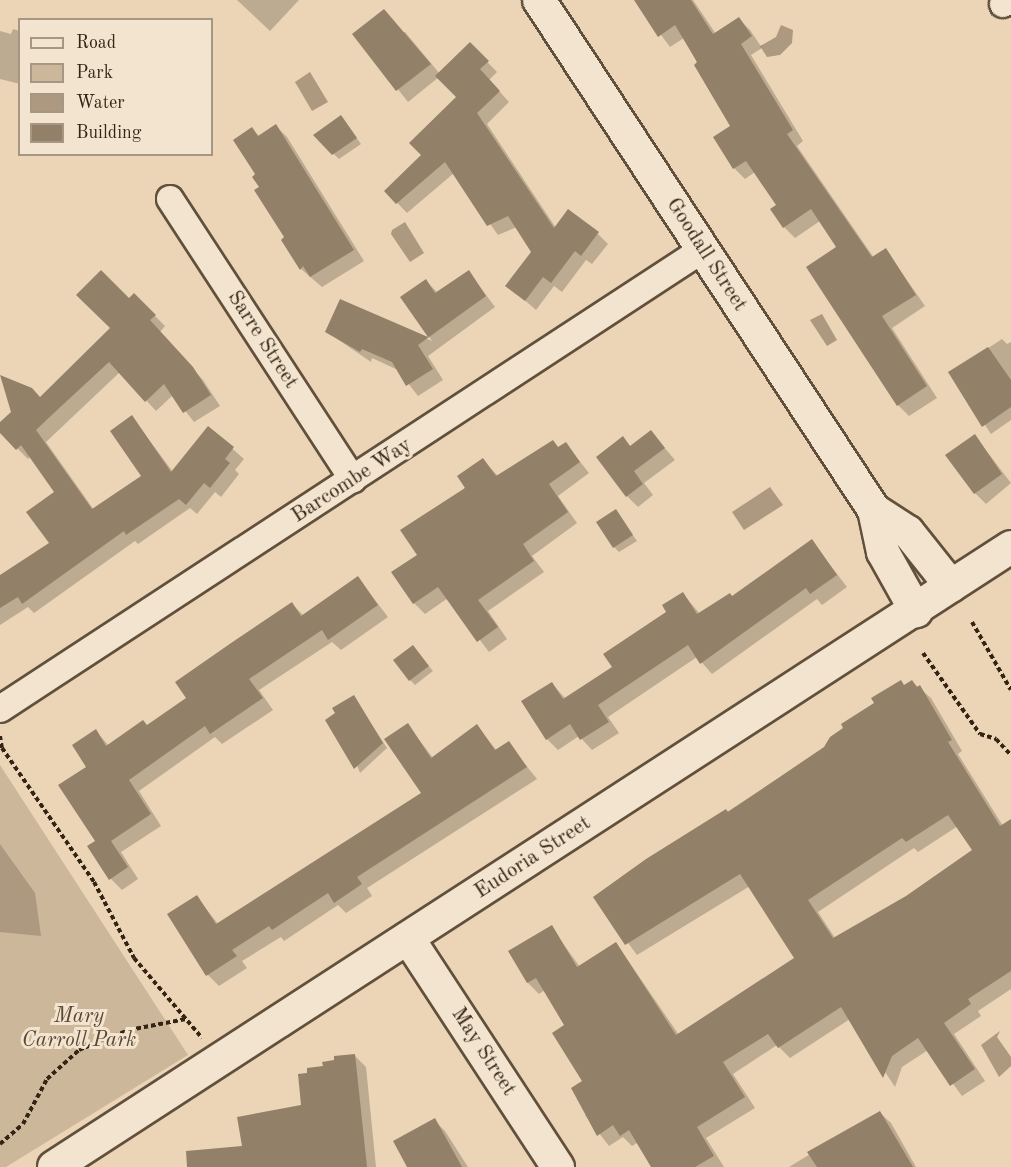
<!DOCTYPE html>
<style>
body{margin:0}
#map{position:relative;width:1011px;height:1167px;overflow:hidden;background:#ecd5b6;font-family:"Old Standard TT",serif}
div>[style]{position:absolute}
.green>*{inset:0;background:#cdb79a}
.water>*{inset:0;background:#ad997f}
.shadow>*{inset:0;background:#0003}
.building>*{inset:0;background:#938068}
.path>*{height:4px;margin-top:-2px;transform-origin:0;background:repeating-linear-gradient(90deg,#332413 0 4.5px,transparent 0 7.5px)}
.roads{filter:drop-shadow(2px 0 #61503c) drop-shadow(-2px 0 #61503c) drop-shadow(0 2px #61503c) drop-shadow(0 -2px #61503c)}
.minor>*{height:26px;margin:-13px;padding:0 13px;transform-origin:13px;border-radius:13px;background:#f3e4d0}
.tertiary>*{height:32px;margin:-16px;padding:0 16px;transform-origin:16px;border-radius:16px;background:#f3e4d0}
span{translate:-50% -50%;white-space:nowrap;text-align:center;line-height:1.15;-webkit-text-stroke:6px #f3e4d0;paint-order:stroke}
.street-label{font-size:21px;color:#332413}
.park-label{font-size:21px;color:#5a4935;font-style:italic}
.legend{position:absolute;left:18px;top:18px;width:195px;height:138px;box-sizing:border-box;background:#f3e4d0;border:2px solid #a69784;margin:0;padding:8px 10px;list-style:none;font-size:18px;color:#332413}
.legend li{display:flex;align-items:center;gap:12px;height:30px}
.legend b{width:30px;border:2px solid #a69784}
</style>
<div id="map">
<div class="green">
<i style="clip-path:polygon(0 765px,188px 1055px,6px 1167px,0 1167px)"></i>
</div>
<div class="water">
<i style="clip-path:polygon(781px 25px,793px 30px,792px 43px,780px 55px,767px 57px,760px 46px,776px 37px)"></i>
<i style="clip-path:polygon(310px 72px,328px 102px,312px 111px,295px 82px)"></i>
<i style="clip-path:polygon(405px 222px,424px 253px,410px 262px,391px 234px,392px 230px)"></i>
<i style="clip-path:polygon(822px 314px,837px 340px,827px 346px,810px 320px)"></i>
<i style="clip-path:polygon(770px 487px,783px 505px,744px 530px,732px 512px)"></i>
<i style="clip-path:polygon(0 844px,35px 893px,41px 936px,0 932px)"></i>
<i style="clip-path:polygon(1000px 1031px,997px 1037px,1011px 1057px,1011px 1066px,999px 1077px,981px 1045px)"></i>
</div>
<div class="shadow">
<i style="clip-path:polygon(237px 0,299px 0,270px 31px)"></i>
<i style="clip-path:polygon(635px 0,693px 0,716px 34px,739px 19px,750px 30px,762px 48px,751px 55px,803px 141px,797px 146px,874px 258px,886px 250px,925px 306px,892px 328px,937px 398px,909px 416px,898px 405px,838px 248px,820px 221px,795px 238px,784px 227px,778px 206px,755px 172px,745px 179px,734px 168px,732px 127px,684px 38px,670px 47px)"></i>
<i style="clip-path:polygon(13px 29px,20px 31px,20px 84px,0 79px,0 31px,11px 34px)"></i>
<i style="clip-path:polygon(405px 32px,440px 74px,470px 44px,497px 72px,489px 80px,509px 102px,487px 124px,556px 228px,598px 234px,608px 244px,592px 264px,586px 260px,562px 292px,554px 286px,536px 310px,507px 285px,533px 252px,517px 227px,498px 235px,454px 173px,407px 213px,386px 191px,423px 155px,458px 97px,439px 77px,408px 102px,354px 34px)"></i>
<i style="clip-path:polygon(346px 123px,361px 144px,339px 159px,315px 136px)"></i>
<i style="clip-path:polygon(276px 126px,287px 137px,364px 261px,322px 287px,301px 269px,283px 240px,286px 238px,257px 174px,252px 129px,260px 137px)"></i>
<i style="clip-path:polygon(469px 272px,495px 307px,428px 356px,443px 380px,418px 396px,398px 370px,372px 358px,371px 362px,327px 332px,341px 301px,432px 341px,402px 297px,426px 281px,438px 293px)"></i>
<i style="clip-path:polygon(134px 295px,165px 326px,160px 332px,203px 380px,220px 406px,194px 422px,173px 395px,156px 411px,120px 372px,46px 442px,94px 510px,143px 477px,132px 417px,173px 472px,209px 428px,244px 459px,235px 470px,239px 474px,221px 497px,215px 492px,197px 514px,190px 508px,138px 544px,135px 541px,34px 613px,28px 607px,0 625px,0 577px,51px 544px,56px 492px,31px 456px,28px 459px,0 431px,0 424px,40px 399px,112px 328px)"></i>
<i style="clip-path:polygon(1002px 339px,1007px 344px,1011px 342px,1011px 420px,991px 434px,950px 373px)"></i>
<i style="clip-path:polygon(651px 432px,675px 460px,644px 483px,653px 495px,638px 507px,627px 496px,623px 438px,631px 447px)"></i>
<i style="clip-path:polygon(975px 436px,1011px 483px,986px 504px,975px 493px)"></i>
<i style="clip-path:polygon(566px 444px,589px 473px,558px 496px,577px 523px,532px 556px,544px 572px,488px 611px,507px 639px,489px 652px,448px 598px,425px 614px,414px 603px,419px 556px,483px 460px,498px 476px)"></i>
<i style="clip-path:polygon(616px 511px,637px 541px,619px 552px,614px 547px)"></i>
<i style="clip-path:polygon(812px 541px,847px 587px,822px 605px,817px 599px,712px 674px,697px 657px,608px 717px,619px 733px,592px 750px,579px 736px,558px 750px,547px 739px,552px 684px,566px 699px,614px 668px,683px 594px,700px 614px,732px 598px)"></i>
<i style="clip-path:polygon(358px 578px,388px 617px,341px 650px,332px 642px,259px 690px,273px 710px,222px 744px,215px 737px,139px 791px,161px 826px,121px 852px,138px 879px,122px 890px,111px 879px,97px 841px,88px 767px,96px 731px,109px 746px,147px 726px,188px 698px,292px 604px,304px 616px)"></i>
<i style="clip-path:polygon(413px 647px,433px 671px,415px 685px,410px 680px)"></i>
<i style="clip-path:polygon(evenodd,912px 682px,931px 698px,962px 751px,958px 754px,1003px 826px,1011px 825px,1011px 989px,978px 1011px,981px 1016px,954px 1034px,985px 1081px,962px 1096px,928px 1050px,902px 1067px,895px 1087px,850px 1019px,790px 1058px,777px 1045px,733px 1074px,755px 1108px,706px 1138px,724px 1167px,653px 1167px,637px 1143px,632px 1146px,623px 1137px,609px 1146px,585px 1115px,588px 1112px,584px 1081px,566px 1026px,545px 990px,539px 994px,528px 983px,510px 951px,551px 927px,580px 967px,616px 943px,679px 1035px,796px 958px,750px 886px,637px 955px,595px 898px,825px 748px,912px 682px,958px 826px,974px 850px,906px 897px,835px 938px,818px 912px,914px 848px,918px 852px,958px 826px)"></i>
<i style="clip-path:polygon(354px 697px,387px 748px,360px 773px,337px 714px)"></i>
<i style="clip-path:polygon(408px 725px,433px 758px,477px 726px,497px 751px,508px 743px,537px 779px,367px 888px,372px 896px,346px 913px,338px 905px,284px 941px,281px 937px,242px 961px,247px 968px,219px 986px,208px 975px,197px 897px,218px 924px,423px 793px)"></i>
<i style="clip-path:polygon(355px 1056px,366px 1067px,376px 1167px,230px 1167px,244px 1147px,303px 1106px,309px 1074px)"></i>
<i style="clip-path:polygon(879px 1112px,891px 1123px,916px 1167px,789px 1167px)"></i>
<i style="clip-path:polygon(434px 1120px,445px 1131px,468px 1167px,409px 1167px)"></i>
</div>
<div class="building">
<i style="clip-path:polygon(634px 0,691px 0,713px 34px,739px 17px,752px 36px,741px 44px,793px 130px,787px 134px,872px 257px,886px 248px,916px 295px,882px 316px,927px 386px,897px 406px,806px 267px,836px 247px,811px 209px,783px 228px,770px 209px,776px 205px,746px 161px,733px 169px,713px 137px,730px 126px,694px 65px,697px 62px,675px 25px,658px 37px)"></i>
<i style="clip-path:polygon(384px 9px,431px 64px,396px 91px,352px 34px)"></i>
<i style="clip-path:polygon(470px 42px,489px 61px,480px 69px,500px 91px,477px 113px,554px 228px,568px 209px,599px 232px,581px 256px,575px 251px,551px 283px,543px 277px,525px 301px,505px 286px,531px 252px,508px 216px,487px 226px,445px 162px,396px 204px,384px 191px,421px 155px,409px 143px,456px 97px,435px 76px)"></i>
<i style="clip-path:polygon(341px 115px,357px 138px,332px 155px,313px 135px)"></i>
<i style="clip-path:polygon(276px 124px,354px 250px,310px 277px,303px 266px,300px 270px,281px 240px,284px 237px,254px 190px,259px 187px,252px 177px,255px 174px,233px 140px,252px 127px,258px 136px)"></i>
<i style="clip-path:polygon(101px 270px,129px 298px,134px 293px,156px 315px,150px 320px,193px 367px,211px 395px,183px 413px,164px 384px,145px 402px,109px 362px,55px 412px,36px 430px,92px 509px,141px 476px,110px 431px,132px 415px,171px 472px,208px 426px,234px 447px,225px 459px,230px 463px,210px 488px,204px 483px,186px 505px,179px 499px,126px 535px,124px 531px,22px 604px,18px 597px,0 608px,0 575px,49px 543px,26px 512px,54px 492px,21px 445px,16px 450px,0 433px,0 422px,11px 412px,0 375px,32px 388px,40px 397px,110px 328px,76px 295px)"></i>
<i style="clip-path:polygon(469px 270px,486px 296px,418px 345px,433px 369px,406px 386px,392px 362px,362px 349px,360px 352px,325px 332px,340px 299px,428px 337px,400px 297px,426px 279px,435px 293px)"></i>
<i style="clip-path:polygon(988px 347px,1011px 380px,1011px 407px,982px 427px,948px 372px)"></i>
<i style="clip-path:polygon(651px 430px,665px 448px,634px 471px,643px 484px,626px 497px,596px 457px,623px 436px,630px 446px)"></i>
<i style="clip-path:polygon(975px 434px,1002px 474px,974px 494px,945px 455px)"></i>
<i style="clip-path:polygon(553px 440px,558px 447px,566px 442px,580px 462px,549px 484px,568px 512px,523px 544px,534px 561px,478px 600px,498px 627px,477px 642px,438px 587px,413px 604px,391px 572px,417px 555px,400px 530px,465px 488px,457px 476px,483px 458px,496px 476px)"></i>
<i style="clip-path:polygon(616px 509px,633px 535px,613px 548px,596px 522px)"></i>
<i style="clip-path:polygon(812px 539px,837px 575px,810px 594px,806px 588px,700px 664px,688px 645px,598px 705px,609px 722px,580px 740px,570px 724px,546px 740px,521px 701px,552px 682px,563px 699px,612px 667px,603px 654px,666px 612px,662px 605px,683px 592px,697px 614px,730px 593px,732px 596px)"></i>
<i style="clip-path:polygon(358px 576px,378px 605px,328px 640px,322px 630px,249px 679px,263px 698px,210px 734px,205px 726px,129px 780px,151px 814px,111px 841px,128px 867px,109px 880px,87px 846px,95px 841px,58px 785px,86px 767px,72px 745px,96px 729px,106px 746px,143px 720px,147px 725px,186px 698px,175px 682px,234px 641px,292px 602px,301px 616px)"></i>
<i style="clip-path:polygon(413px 645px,429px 666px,409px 681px,393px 660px)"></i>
<i style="clip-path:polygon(evenodd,901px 680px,904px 685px,912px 680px,917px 687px,920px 685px,952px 740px,948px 742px,1000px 826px,1011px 819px,1011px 971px,968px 999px,971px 1004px,944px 1023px,975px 1069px,950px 1086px,918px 1038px,892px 1056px,883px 1078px,841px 1007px,778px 1048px,768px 1034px,723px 1062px,745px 1097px,697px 1127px,714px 1156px,695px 1167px,651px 1167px,629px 1130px,620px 1136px,613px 1125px,597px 1136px,571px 1088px,582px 1081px,552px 1033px,564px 1025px,536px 978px,527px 983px,508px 951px,552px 925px,577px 967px,616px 942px,676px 1035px,794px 958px,740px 874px,625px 945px,593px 897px,646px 859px,726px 809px,728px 812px,824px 747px,830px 737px,843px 728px,841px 724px,874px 703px,871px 698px,901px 680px,948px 815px,972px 850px,906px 896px,833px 938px,808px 900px,902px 838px,906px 842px,948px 815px)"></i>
<i style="clip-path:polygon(354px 695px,383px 743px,354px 769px,325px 720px,335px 713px,332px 708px)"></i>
<i style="clip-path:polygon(408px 723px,431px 758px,477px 724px,495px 750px,509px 741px,527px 767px,357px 877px,362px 884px,334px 903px,328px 893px,272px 930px,269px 926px,232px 950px,237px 956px,206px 976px,167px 914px,197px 895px,216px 924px,421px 793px,384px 739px)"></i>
<i style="clip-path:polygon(355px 1054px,367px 1167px,187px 1167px,186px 1151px,242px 1146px,237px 1117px,301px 1105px,298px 1074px,307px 1073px,307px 1068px,323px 1066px,322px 1062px,334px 1060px,334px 1056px)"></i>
<i style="clip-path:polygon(880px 1111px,913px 1167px,817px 1167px,807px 1152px)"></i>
<i style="clip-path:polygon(435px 1118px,462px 1167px,407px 1167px,393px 1141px)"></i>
</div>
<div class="path">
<i style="left:972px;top:622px;width:78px;rotate:60.2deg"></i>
<i style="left:923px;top:653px;width:99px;rotate:54.9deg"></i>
<i style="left:980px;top:734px;width:17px;rotate:17deg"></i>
<i style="left:996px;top:739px;width:22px;rotate:47deg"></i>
<i style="left:0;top:736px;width:12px;rotate:81deg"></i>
<i style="left:2px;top:748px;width:163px;rotate:55.5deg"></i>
<i style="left:94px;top:882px;width:86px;rotate:62.2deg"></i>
<i style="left:134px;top:958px;width:105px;rotate:49.6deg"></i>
<i style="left:0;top:1144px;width:30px;rotate:-41deg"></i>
<i style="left:23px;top:1124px;width:51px;rotate:-61.9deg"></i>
<i style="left:47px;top:1079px;width:43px;rotate:-42.2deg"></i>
<i style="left:79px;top:1050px;width:54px;rotate:-21.8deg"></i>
<i style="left:129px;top:1030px;width:58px;rotate:-10.9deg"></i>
</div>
<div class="roads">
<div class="minor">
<i style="left:1003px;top:4px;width:8px;rotate:-30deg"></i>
<i style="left:170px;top:199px;width:335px;rotate:56.9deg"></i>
<i style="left:0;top:709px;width:839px;rotate:-33.18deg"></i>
</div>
<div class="tertiary">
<i style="left:539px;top:0;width:610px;rotate:56.7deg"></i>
<i style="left:874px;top:510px;width:43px;rotate:77.9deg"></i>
<i style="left:883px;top:552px;width:68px;rotate:60.8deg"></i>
<i style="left:874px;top:510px;width:40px;rotate:32.9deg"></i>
<i style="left:908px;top:532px;width:69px;rotate:51.5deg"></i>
<i style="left:408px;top:938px;width:274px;rotate:56.8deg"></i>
<i style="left:54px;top:1167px;width:1140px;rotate:-32.94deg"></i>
</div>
</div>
<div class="street-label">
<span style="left:706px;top:255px;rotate:57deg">Goodall Street</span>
<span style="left:262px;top:340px;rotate:57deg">Sarre Street</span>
<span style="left:352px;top:481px;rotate:-33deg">Barcombe Way</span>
<span style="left:533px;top:858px;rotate:-33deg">Eudoria Street</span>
<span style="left:483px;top:1052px;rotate:57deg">May Street</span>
</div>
<div class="park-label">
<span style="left:79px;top:1029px">Mary<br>Carroll Park</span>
</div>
<ul class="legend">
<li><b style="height:8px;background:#f3e4d0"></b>Road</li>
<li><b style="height:16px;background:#cdb79a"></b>Park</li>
<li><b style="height:16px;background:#ad997f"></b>Water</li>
<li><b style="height:16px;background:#938068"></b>Building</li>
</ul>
</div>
